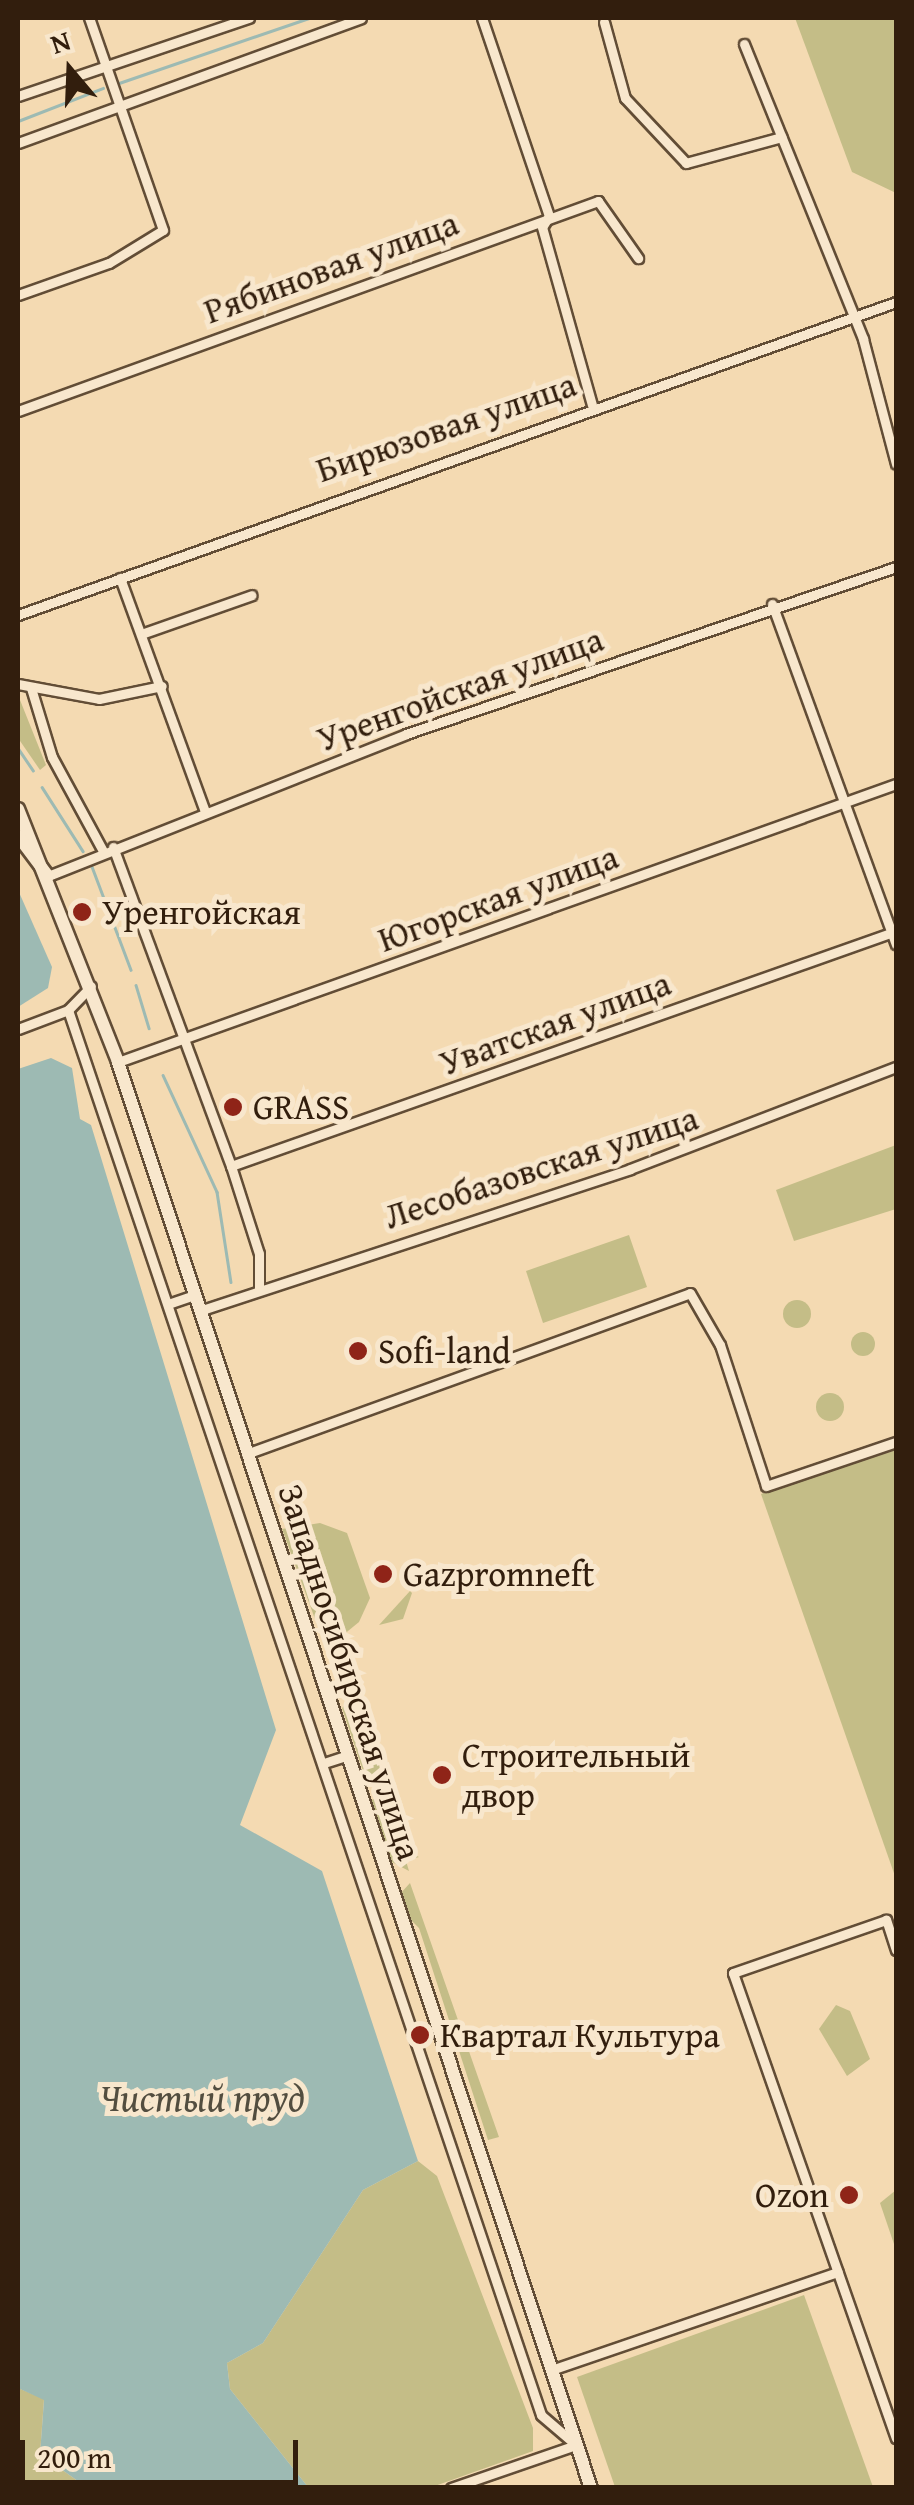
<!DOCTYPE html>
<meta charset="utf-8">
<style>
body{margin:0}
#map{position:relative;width:914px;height:2505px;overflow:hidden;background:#f4dab2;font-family:"Gentium Book Plus",serif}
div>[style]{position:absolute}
.green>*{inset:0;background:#c4bd87}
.round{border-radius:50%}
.water>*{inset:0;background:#9dbab3}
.stream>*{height:2.5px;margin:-1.25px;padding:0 1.25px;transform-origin:1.25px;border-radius:1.25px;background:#9dbab3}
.roads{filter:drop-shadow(2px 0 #624d36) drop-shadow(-2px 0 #624d36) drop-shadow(0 2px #624d36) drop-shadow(0 -2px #624d36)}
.minor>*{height:9px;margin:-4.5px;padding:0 4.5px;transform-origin:4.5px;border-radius:4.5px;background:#f8e7cd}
.secondary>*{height:12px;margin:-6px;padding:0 6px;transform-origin:6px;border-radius:6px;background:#f8e7cd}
.dots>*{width:28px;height:28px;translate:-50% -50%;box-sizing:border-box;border:5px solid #f8e7cd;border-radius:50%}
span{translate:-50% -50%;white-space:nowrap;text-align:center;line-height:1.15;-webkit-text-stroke:10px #f8e7cd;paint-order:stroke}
.street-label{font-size:35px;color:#321e0d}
.poi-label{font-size:35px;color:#321e0d}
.left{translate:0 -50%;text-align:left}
.right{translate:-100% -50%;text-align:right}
.water-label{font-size:38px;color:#524d3f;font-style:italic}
.frame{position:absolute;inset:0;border:20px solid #321e0d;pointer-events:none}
.north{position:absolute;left:20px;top:20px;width:100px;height:100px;-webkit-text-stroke:8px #f8e7cd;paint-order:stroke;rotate:341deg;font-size:28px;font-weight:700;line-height:40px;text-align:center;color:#321e0d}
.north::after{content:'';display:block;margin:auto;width:35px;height:45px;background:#321e0d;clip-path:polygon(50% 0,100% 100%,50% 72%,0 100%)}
.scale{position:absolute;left:20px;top:2440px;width:278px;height:45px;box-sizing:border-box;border:5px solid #321e0d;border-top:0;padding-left:12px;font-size:30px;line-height:35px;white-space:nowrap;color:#321e0d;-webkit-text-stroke:8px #f8e7cd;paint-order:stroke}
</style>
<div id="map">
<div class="green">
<i style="clip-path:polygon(795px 18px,896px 18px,896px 193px,852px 172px)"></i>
<i style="clip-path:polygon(18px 695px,46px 765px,40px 770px,18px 738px)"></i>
<i style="clip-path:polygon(896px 1145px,896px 1209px,794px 1241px,776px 1190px)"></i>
<i style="clip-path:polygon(629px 1235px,647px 1287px,543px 1323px,526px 1271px)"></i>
<i class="round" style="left:783px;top:1300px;width:28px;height:28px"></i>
<i class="round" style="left:851px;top:1332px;width:24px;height:24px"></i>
<i class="round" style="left:816px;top:1393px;width:28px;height:28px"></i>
<i style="clip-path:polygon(896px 1450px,896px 1879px,761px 1494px)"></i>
<i style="clip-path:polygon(320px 1523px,347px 1533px,370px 1598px,359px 1622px,326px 1649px,282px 1529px)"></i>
<i style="clip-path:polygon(412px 1593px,403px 1619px,379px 1625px,410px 1591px)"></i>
<i style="clip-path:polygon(357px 1693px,410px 1853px,419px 1857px,406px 1861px,409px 1871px,388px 1860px,369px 1802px,383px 1793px,364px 1774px,342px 1708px)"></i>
<i style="clip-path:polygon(410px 1883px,499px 2137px,488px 2140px,419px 1928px,407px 1916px,400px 1894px)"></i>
<i style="clip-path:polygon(836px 2005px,850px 2011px,870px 2059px,847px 2076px,819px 2029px)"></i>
<i style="clip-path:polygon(418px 2161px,437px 2176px,533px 2428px,533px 2451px,432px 2487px,308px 2487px,230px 2389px,227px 2363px,263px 2343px,363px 2190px)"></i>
<i style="clip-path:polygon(896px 2190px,896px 2247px,895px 2247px,880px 2203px)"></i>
<i style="clip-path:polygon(804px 2295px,873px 2487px,615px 2487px,577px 2377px)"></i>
<i style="clip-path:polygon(18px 2388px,44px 2399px,40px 2454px,86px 2487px,18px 2487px)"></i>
</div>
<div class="water">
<i style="clip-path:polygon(18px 890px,52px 967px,48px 988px,18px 1007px)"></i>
<i style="clip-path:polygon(51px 1058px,72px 1068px,80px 1119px,91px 1125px,276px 1730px,240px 1825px,322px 1871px,418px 2161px,363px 2190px,263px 2343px,227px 2363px,230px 2389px,308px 2487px,86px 2487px,40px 2454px,44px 2400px,18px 2388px,18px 1069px)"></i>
</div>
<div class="stream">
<i style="left:119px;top:83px;width:201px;rotate:-18.9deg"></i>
<i style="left:18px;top:121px;width:91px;rotate:-21.2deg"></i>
<i style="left:18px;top:748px;width:27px;rotate:56deg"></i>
<i style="left:42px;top:787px;width:76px;rotate:57.4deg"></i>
<i style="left:91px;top:864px;width:113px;rotate:69.3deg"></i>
<i style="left:136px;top:985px;width:45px;rotate:73.2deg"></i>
<i style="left:163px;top:1075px;width:129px;rotate:65.2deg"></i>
<i style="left:217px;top:1192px;width:91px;rotate:81.2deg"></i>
</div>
<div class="roads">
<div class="minor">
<i style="left:482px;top:18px;width:209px;rotate:71.3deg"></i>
<i style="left:549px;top:216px;width:13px;rotate:122deg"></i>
<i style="left:542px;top:227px;width:185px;rotate:74.3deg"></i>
<i style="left:604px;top:22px;width:79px;rotate:74.6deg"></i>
<i style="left:625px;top:98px;width:89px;rotate:46.8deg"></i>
<i style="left:686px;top:163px;width:99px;rotate:-15.2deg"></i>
<i style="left:744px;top:44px;width:318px;rotate:68deg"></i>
<i style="left:863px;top:339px;width:129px;rotate:75.2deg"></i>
<i style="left:18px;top:96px;width:244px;rotate:-18.7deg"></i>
<i style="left:18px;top:143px;width:365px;rotate:-20deg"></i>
<i style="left:18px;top:295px;width:96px;rotate:-19.4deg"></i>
<i style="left:109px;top:263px;width:63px;rotate:-31.4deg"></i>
<i style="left:163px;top:230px;width:225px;rotate:-109.2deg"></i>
<i style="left:18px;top:411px;width:617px;rotate:-19.9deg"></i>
<i style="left:598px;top:201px;width:70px;rotate:54.9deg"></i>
<i style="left:120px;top:578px;width:249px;rotate:70deg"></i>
<i style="left:772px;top:604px;width:362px;rotate:70deg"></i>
<i style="left:18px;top:615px;width:932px;rotate:-19.62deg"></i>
<i style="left:144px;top:633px;width:114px;rotate:-19.4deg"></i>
<i style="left:18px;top:684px;width:82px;rotate:10.5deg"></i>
<i style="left:99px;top:699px;width:64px;rotate:-11.7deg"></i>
<i style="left:31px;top:688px;width:72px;rotate:73.1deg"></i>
<i style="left:52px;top:757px;width:107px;rotate:61.5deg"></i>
<i style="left:113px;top:847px;width:340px;rotate:69.7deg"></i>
<i style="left:231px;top:1166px;width:92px;rotate:72.3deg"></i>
<i style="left:259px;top:1254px;width:35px;rotate:90deg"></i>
<i style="left:48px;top:876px;width:385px;rotate:-21.6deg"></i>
<i style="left:406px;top:734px;width:518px;rotate:-18.82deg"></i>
<i style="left:68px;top:1010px;width:1482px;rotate:71.39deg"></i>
<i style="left:541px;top:2415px;width:46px;rotate:40.6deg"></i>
<i style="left:18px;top:1029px;width:53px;rotate:-20.8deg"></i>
<i style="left:68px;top:1010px;width:33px;rotate:-46deg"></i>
<i style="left:118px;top:1062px;width:826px;rotate:-19.66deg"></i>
<i style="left:231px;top:1166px;width:705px;rotate:-19.46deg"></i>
<i style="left:171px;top:1303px;width:24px;rotate:-19deg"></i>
<i style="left:199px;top:1311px;width:454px;rotate:-18.2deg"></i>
<i style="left:630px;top:1169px;width:285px;rotate:-21deg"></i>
<i style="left:246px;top:1454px;width:472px;rotate:-19.9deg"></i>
<i style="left:690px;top:1293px;width:60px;rotate:60deg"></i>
<i style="left:720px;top:1345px;width:148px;rotate:71.9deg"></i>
<i style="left:766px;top:1486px;width:137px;rotate:-18.7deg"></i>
<i style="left:324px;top:1763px;width:23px;rotate:-18deg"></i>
<i style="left:896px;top:1950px;width:32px;rotate:-108deg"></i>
<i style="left:886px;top:1920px;width:162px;rotate:160.9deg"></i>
<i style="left:733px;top:1973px;width:493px;rotate:70.7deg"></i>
<i style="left:551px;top:2370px;width:303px;rotate:-18.9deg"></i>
<i style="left:451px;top:2488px;width:132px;rotate:-19deg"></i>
</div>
<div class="secondary">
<i style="left:18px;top:809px;width:272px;rotate:68.4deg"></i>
<i style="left:118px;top:1062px;width:1502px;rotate:71.65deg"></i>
<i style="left:18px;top:836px;width:50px;rotate:53.1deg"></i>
</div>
</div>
<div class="dots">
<i style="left:82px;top:912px;background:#8f2418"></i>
<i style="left:233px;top:1107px;background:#8f2418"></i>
<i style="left:358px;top:1351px;background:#8f2418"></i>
<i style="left:383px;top:1574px;background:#8f2418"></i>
<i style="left:442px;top:1775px;background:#8f2418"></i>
<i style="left:420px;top:2035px;background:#8f2418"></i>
<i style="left:849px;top:2195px;background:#8f2418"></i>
</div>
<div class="street-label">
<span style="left:331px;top:267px;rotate:-20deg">Рябиновая улица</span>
<span style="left:446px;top:427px;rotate:-19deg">Бирюзовая улица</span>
<span style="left:460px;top:689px;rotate:-20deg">Уренгойская улица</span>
<span style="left:498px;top:898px;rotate:-20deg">Югорская улица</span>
<span style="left:555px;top:1023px;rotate:-20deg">Уватская улица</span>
<span style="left:541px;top:1167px;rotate:-18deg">Лесобазовская улица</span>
<span style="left:350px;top:1672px;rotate:72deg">Западносибирская улица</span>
</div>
<div class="poi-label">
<span class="left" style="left:102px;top:912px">Уренгойская</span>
<span class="left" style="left:253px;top:1107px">GRASS</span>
<span class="left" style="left:378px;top:1351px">Sofi-land</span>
<span class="left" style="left:403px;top:1574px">Gazpromneft</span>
<span class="left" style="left:462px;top:1775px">Строительный<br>двор</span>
<span class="left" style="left:440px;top:2035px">Квартал Культура</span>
<span class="right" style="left:829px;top:2195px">Ozon</span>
</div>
<div class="water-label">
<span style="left:202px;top:2098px">Чистый пруд</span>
</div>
<div class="frame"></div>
<div class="north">N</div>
<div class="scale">200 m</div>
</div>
